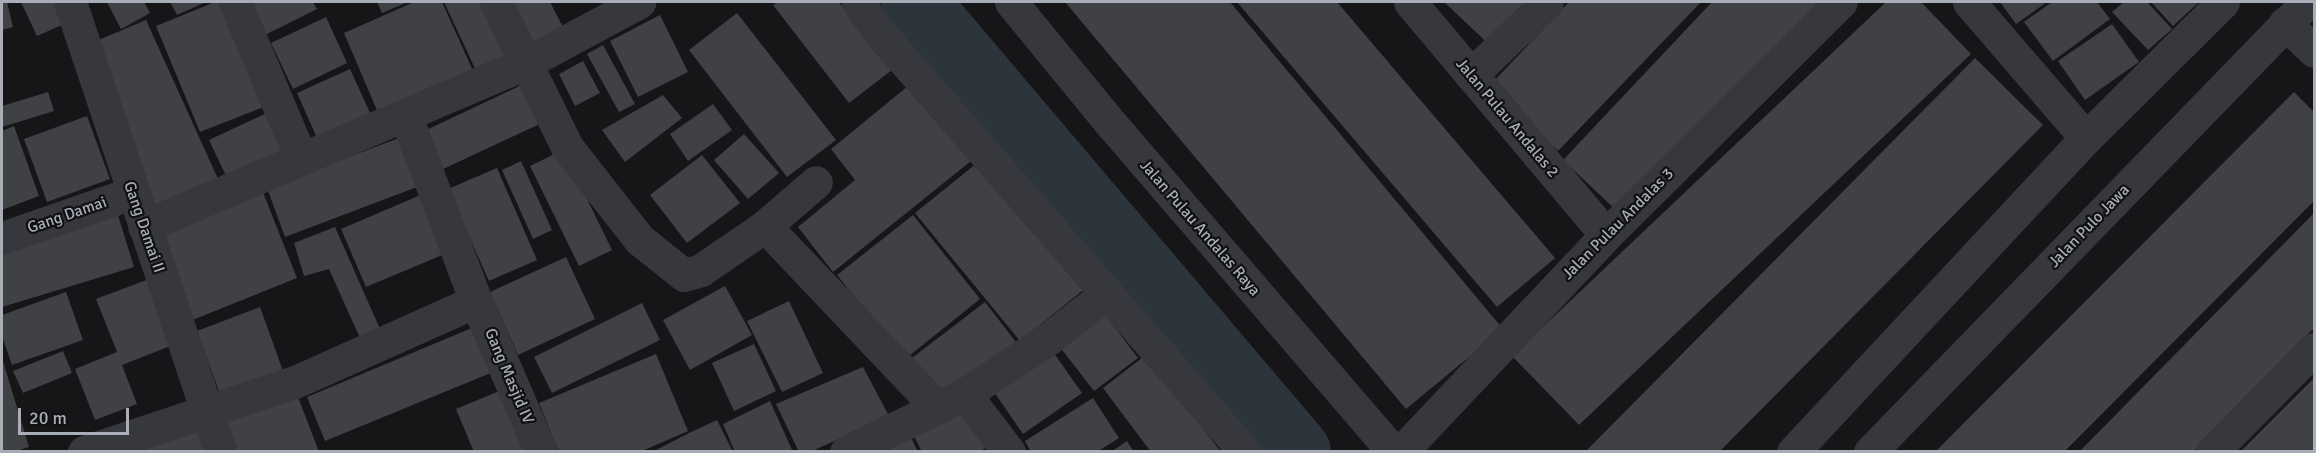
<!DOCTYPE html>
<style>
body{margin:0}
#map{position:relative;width:2316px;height:453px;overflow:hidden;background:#161618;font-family:Signika,sans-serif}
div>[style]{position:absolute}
.river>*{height:68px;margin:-34px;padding:0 34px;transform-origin:34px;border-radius:34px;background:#2c353c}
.building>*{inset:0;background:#404145}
.minor>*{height:33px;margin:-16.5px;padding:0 16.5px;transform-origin:16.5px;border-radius:16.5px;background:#37383d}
span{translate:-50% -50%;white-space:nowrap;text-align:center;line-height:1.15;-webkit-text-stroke:4.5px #111113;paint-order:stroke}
.street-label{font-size:16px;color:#a8adb8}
.frame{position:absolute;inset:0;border:3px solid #a8adb8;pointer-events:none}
.scale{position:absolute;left:18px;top:408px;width:111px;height:27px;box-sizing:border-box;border:3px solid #a8adb8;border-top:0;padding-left:8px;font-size:18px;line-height:21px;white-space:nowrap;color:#a8adb8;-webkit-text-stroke:4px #111113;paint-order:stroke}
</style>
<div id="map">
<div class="river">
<i style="left:915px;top:2px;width:590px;rotate:49.67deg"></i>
</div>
<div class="building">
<i style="clip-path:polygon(2px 2px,7px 2px,13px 27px,2px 30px)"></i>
<i style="clip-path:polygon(21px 2px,65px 2px,73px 20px,37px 36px)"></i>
<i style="clip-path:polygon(107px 2px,144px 2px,150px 13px,121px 29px)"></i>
<i style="clip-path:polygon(170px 2px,206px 2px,177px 15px)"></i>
<i style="clip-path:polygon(215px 2px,225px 2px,266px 106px,200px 132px,156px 26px)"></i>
<i style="clip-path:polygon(248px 2px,313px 2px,317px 9px,265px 35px)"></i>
<i style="clip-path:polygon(377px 2px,408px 2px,382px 13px)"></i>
<i style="clip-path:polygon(414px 2px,442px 2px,474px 73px,379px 115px,344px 33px)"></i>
<i style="clip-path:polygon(444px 2px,489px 2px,516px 60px,479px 77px)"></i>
<i style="clip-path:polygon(508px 2px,550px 2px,566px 33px,531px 49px)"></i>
<i style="clip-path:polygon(778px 2px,839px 2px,892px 70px,849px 103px,773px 5px)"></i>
<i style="clip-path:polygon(1065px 2px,1230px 2px,1503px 329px,1406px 409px)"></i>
<i style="clip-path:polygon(1237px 2px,1337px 2px,1555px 258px,1497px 307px)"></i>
<i style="clip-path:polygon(1444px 2px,1538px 2px,1493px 48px)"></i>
<i style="clip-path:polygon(1569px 2px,1701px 2px,1558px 151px,1489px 86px)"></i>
<i style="clip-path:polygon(1712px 2px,1818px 2px,1619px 213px,1563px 160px)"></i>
<i style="clip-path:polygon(1886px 2px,1921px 2px,1971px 54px,1579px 425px,1512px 356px)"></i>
<i style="clip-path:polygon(2000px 2px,2047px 2px,2016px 24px)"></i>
<i style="clip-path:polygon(2052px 2px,2097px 2px,2110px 19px,2053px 61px,2024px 22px)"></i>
<i style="clip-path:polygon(2124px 2px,2147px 2px,2172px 29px,2148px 50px,2112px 12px)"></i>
<i style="clip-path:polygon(2151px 2px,2199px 2px,2173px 26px)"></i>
<i style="clip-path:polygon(737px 13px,836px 140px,787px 177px,689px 50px)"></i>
<i style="clip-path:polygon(660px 15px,688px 72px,638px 97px,610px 41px)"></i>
<i style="clip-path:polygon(326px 17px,347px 63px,293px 89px,271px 43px)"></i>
<i style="clip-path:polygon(146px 20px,219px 181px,153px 211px,96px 41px)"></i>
<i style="clip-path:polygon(2112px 24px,2139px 62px,2085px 100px,2058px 61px)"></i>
<i style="clip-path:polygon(603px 45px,635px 104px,619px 112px,587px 54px)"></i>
<i style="clip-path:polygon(1975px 58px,2043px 125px,1727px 444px,1719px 452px,1585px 452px)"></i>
<i style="clip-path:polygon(583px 61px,600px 93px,575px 106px,559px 74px)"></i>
<i style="clip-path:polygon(350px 69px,371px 115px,317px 138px,297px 93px)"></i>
<i style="clip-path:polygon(913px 82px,976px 157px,833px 272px,798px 227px,855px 180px,831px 149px)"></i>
<i style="clip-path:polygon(526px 83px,544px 122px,439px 171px,420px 133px)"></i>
<i style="clip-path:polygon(48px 92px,54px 111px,2px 127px,2px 106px)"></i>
<i style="clip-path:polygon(2294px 92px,2314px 112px,2314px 201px,2297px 218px,2064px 452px,1935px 452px)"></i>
<i style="clip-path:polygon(663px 95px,682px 118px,625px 162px,602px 130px)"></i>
<i style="clip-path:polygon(713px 104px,732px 130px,688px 161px,670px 134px)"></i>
<i style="clip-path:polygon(271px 111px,290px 151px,228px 180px,209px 140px)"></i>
<i style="clip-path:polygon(87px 116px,110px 179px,47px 202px,24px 139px)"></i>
<i style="clip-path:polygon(14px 126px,39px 196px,2px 210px,2px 131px)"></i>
<i style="clip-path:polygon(744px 134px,779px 173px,748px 199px,714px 160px)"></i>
<i style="clip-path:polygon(399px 138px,417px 187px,285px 237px,267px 188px)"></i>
<i style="clip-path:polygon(563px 150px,612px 250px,579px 266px,530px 166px)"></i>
<i style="clip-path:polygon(702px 155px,740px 203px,687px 243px,650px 195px)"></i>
<i style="clip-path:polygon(982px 159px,1087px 287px,1020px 341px,915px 213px)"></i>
<i style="clip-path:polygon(521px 161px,552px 230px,533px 239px,502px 170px)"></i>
<i style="clip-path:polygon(497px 168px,537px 260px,489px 281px,448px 189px)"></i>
<i style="clip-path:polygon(260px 185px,297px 278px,190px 321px,153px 228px)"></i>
<i style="clip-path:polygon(423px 194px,447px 253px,366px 287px,341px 229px)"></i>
<i style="clip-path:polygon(117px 212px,134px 267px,2px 307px,2px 248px)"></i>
<i style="clip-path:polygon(2314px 213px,2314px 328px,2193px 452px,2079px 452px)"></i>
<i style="clip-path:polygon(913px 215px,980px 299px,904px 360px,837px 275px)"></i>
<i style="clip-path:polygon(335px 227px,380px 329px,360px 338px,329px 269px,304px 276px,294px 243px)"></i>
<i style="clip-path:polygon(566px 257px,595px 319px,518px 355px,490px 292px)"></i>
<i style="clip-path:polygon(149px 279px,173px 345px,122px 365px,137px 404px,95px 420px,75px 369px,117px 352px,96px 299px)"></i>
<i style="clip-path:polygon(725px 286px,752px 335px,690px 370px,663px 320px)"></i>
<i style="clip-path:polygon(66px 292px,83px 340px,12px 365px,2px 336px,2px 315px)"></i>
<i style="clip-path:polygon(789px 301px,823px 373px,782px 392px,747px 321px)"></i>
<i style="clip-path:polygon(985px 302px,1016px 342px,939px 401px,908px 361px)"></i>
<i style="clip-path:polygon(642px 303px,660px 340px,552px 393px,534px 357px)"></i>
<i style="clip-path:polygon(260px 307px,283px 371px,220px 394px,197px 331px)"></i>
<i style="clip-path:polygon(1100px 308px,1138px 358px,1094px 391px,1056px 342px)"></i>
<i style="clip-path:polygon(479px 325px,498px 370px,325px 441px,307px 397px)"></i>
<i style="clip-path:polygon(1046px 342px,1082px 393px,1023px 434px,988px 383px)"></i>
<i style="clip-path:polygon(754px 344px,776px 391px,734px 411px,712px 363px)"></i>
<i style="clip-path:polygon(63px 351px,72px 373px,23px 393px,13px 371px)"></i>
<i style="clip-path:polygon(656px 354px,688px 431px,640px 452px,559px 452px,539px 403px)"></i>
<i style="clip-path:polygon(1147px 354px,1221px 452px,1151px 452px,1103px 388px)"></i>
<i style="clip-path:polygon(2px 358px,29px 447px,14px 452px,2px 452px)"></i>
<i style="clip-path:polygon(863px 367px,889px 416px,810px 452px,799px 452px,776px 404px)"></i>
<i style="clip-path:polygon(2314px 378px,2314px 452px,2240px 452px)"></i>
<i style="clip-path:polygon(509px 387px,533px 446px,520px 452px,474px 452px,456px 409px)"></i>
<i style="clip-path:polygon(295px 389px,319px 452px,237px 452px,224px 417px)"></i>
<i style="clip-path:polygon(1093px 398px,1119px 438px,1097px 452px,1031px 452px,1025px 441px)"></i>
<i style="clip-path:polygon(965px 399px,990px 446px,978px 452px,922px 452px,910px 428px)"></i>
<i style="clip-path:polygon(770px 401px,793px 452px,735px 452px,723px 424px)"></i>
<i style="clip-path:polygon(189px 416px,207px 452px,138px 452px)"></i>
<i style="clip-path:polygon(717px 420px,733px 452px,652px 452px,689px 433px)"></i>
<i style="clip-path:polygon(905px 425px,918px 452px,853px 452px)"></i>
<i style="clip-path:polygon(1127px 441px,1134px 452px,1111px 452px)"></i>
</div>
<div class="minor">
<i style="left:70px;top:2px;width:475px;rotate:71.5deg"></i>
<i style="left:235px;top:2px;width:169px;rotate:67.1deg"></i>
<i style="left:496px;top:2px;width:161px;rotate:63.9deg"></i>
<i style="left:567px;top:147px;width:118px;rotate:51.9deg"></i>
<i style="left:640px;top:240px;width:56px;rotate:38.5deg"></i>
<i style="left:684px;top:275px;width:18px;rotate:-16deg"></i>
<i style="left:701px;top:270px;width:78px;rotate:-34.5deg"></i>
<i style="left:765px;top:226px;width:67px;rotate:-40.8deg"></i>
<i style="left:858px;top:2px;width:37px;rotate:55deg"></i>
<i style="left:879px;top:32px;width:557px;rotate:48.93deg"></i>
<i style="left:1011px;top:2px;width:161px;rotate:50.6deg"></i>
<i style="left:1113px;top:126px;width:430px;rotate:49.3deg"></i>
<i style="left:1410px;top:2px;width:304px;rotate:49.9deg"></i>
<i style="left:1969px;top:2px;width:179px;rotate:49.3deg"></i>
<i style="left:2285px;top:23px;width:40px;rotate:44deg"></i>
<i style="left:1471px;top:75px;width:105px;rotate:-43.8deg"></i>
<i style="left:406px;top:117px;width:197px;rotate:69.2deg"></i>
<i style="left:476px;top:301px;width:164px;rotate:66.7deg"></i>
<i style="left:144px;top:226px;width:413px;rotate:-23.1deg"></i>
<i style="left:524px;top:64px;width:131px;rotate:-28.3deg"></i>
<i style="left:765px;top:226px;width:251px;rotate:46.5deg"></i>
<i style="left:2px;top:238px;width:138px;rotate:-19.1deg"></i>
<i style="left:965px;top:394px;width:73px;rotate:52.8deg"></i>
<i style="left:84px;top:452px;width:222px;rotate:-18.4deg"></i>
<i style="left:295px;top:382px;width:198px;rotate:-24.1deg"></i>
<i style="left:846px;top:452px;width:132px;rotate:-26deg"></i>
<i style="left:965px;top:394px;width:100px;rotate:-33.5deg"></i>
<i style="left:1048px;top:339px;width:75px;rotate:-37.9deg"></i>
<i style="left:1401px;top:452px;width:299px;rotate:-46.6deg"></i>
<i style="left:1606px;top:235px;width:331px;rotate:-44.8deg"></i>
<i style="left:1793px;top:452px;width:429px;rotate:-47deg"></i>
<i style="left:2086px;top:138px;width:193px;rotate:-44.8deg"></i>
<i style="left:1870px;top:452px;width:627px;rotate:-45.84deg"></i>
<i style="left:2212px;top:452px;width:145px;rotate:-45.3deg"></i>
</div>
<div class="street-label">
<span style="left:1507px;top:118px;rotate:50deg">Jalan Pulau Andalas 2</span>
<span style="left:67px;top:215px;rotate:-19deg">Gang Damai</span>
<span style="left:1618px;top:224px;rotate:-45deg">Jalan Pulau Andalas 3</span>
<span style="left:2089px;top:226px;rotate:-46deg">Jalan Pulo Jawa</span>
<span style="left:144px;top:227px;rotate:71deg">Gang Damai II</span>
<span style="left:1200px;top:228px;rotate:49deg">Jalan Pulau Andalas Raya</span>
<span style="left:509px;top:376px;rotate:67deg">Gang Masjid IV</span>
</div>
<div class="frame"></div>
<div class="scale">20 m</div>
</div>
